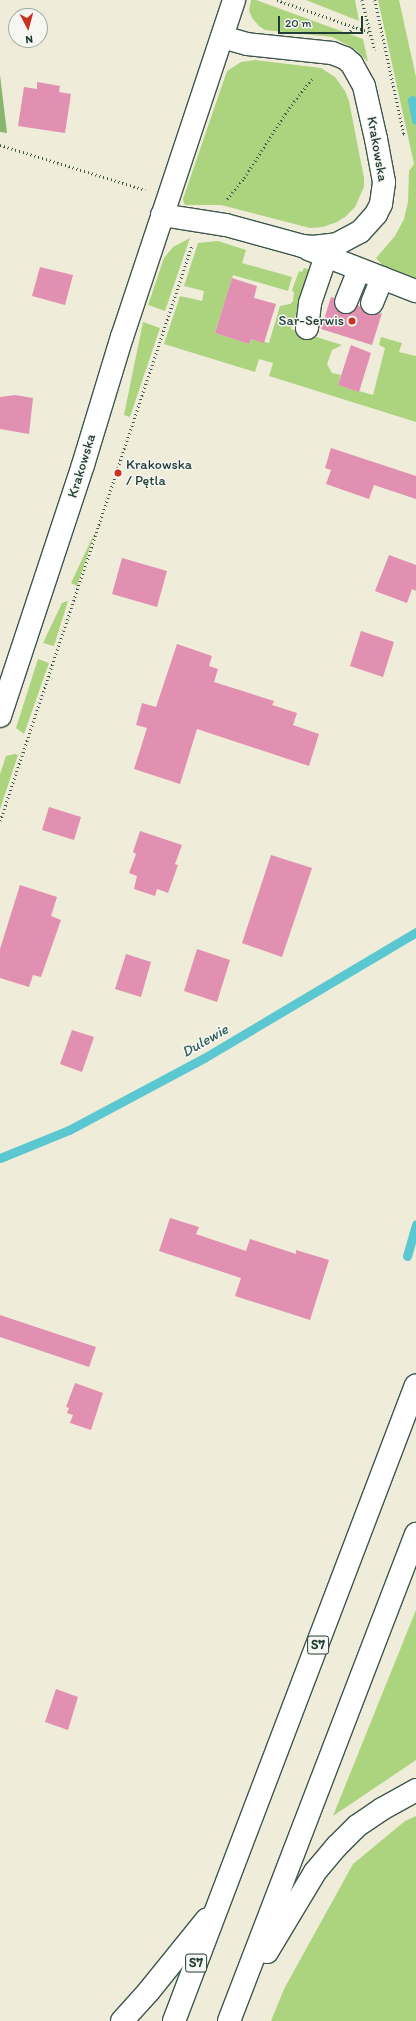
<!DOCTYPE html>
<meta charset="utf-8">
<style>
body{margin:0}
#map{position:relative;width:416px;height:2021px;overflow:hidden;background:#efecd9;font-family:Itim,sans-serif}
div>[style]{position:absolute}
.green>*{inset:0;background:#acd47f}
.forest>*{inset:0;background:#89b66e}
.stream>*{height:9px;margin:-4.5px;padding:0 4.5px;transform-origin:4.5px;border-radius:4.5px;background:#5bc8d1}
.building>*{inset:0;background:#e290b1}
.path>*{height:2.5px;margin-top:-1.25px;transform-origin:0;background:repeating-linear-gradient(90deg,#3e574d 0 1px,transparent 0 4px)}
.roads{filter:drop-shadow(1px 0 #3e574d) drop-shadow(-1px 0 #3e574d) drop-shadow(0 1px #3e574d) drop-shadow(0 -1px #3e574d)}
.minor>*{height:22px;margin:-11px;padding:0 11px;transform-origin:11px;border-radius:11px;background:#fff}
.highway>*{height:22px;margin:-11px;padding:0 11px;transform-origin:11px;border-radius:11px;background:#fff}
.dots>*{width:11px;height:11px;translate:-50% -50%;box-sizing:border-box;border:2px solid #f6f6f2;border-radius:50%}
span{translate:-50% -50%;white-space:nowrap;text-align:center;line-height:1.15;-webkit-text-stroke:3px #f6f6f2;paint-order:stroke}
.shield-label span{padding:1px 3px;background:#f6f6f2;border:1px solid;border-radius:3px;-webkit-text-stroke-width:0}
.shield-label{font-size:13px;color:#1f3d34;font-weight:700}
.street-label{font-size:14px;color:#1f3d34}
.poi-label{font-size:14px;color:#1f3d34}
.right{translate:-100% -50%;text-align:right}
.left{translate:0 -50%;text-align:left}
.water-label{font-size:15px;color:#2e605b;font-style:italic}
.north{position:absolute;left:8px;top:8px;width:40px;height:40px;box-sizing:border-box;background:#f6f6f2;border:1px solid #a0aca6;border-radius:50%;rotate:174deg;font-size:11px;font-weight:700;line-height:16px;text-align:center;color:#1f3d34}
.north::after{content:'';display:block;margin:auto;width:14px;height:18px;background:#c8321e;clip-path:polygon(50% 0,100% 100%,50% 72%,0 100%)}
.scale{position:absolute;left:278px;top:16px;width:85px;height:18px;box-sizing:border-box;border:2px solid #1f3d34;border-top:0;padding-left:5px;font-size:12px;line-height:14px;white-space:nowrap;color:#1f3d34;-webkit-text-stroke:3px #f6f6f2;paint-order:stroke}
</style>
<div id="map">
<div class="green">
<i style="clip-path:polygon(251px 0,256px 0,363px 39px,368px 62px,355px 49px,332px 37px,265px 30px,259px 26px,252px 18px,249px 10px)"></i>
<i style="clip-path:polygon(306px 0,355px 0,359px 21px)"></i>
<i style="clip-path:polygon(378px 0,399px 0,416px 77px,416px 278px,382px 265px,376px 258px,395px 236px,404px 219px,408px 202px,409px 171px,414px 164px)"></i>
<i style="clip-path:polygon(255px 60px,321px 68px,335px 77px,345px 91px,349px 101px,364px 178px,364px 187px,355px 207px,345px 217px,337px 222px,323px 227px,310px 228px,221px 205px,187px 205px,184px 204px,183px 199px,227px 71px,241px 62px)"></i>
<i style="clip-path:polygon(190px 238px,165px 311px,148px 305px,164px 258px,173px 247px)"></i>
<i style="clip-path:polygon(218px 241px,246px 250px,242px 263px,292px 277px,288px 291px,233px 275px,215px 333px,249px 344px,251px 339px,269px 343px,280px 306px,290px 304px,293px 301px,294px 293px,292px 290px,299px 271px,302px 272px,304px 268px,311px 270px,291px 329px,342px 345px,332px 350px,327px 364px,332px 373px,341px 375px,338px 385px,373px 395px,385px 348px,379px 345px,381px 337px,402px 343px,399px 352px,416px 356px,416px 422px,269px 376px,273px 363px,259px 359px,255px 372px,164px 344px,180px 296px,202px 301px,204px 291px,184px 286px,198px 243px)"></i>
<i style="clip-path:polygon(143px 322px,160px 328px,130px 417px,124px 415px)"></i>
<i style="clip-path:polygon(95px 532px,77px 586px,71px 583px)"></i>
<i style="clip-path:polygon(68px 601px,54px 646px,43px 643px,62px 603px)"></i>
<i style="clip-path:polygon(38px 659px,49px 663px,24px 734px,16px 728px)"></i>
<i style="clip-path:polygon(15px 754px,18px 755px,0 809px,0 774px,6px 756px)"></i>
<i style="clip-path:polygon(416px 1610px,416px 1760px,333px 1816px)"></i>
<i style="clip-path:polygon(416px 1816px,416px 2021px,271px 2021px,284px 1989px,353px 1864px,405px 1821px)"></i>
</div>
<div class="forest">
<i style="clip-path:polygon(0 75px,7px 133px,0 132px)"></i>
</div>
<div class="stream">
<i style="left:412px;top:100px;width:20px;rotate:79deg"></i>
<i style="left:0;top:1158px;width:74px;rotate:-22.1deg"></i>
<i style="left:69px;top:1130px;width:153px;rotate:-28.1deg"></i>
<i style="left:204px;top:1058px;width:247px;rotate:-30.7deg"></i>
<i style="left:407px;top:1256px;width:33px;rotate:-74deg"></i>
</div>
<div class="building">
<i style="clip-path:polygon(37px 82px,60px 86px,59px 92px,71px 94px,65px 133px,18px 126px,24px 87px,37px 89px)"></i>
<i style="clip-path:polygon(40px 267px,73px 275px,65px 305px,32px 296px)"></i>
<i style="clip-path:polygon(232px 278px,257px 286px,254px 298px,276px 304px,264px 343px,251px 339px,249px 344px,215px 333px)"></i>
<i style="clip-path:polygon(331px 297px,334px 298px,334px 304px,336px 309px,342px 314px,347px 314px,353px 312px,358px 305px,368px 315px,382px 313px,372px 345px,321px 329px)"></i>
<i style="clip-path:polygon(351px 345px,371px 353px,359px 392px,338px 385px)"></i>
<i style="clip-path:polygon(15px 395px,33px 398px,29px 434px,0 429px,0 397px)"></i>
<i style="clip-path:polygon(331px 448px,416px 476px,416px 499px,374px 485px,369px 499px,326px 484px,331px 470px,325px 468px)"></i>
<i style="clip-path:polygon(389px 555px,416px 565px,416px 591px,412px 589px,407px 603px,375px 591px)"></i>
<i style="clip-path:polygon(122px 558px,167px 571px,157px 607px,112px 594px)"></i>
<i style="clip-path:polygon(361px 631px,394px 642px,383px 677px,350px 666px)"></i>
<i style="clip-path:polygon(177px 644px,212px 656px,209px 666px,218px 669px,214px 682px,274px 701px,272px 705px,297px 713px,293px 725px,319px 734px,309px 766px,197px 729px,180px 784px,134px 769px,147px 728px,136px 725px,142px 703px,156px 707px)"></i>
<i style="clip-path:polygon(49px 807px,81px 817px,74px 840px,42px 830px)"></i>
<i style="clip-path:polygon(140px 831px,182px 845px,175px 864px,178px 865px,168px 893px,157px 889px,155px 896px,134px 889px,137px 876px,129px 873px,136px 854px,133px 852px)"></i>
<i style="clip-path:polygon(271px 855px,312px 868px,282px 957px,242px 943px)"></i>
<i style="clip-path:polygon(20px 885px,57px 897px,51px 916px,61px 920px,41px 977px,33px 975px,29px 987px,0 978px,0 949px)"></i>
<i style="clip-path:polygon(197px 949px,230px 960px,217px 1002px,184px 991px)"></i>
<i style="clip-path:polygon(126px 954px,151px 962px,141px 997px,115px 989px)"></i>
<i style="clip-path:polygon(72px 1030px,94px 1037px,82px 1072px,60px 1064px)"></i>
<i style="clip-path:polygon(170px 1218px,199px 1227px,196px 1234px,246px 1251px,250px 1239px,296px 1254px,296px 1250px,329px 1260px,310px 1320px,235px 1296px,241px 1278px,159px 1251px)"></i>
<i style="clip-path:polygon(0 1315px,96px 1347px,89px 1367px,0 1337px)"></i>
<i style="clip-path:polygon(75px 1383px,103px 1393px,91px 1430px,70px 1423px,73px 1415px,67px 1413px,69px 1408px,66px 1407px)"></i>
<i style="clip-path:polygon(56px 1689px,78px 1697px,68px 1730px,45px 1722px)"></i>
</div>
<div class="path">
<i style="left:277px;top:0;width:97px;rotate:19.2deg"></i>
<i style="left:362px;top:0;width:52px;rotate:75.4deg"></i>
<i style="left:375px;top:0;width:137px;rotate:77.8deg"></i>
<i style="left:404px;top:134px;width:2px;rotate:180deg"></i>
<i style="left:350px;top:31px;width:6px;rotate:-51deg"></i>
<i style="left:0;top:145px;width:152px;rotate:17.2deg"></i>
<i style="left:227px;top:199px;width:27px;rotate:-51deg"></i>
<i style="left:244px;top:178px;width:83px;rotate:-57.3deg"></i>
<i style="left:289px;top:108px;width:39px;rotate:-52deg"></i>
<i style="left:0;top:821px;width:607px;rotate:-71.57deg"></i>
</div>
<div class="roads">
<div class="minor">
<i style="left:162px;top:215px;width:65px;rotate:8.9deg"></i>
<i style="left:226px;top:225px;width:79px;rotate:15.4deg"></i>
<i style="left:302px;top:246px;width:11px;rotate:5deg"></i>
<i style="left:313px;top:247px;width:24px;rotate:-7deg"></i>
<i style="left:337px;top:244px;width:26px;rotate:-28deg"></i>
<i style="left:360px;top:232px;width:24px;rotate:-48deg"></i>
<i style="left:376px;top:214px;width:11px;rotate:-63deg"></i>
<i style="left:381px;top:204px;width:22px;rotate:-82deg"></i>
<i style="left:384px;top:182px;width:44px;rotate:-100.5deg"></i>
<i style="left:376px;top:139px;width:54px;rotate:-102.8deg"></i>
<i style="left:364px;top:86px;width:25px;rotate:-119deg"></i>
<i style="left:352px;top:64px;width:9px;rotate:-139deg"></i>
<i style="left:345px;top:58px;width:14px;rotate:-159deg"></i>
<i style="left:332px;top:53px;width:85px;rotate:-174deg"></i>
<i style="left:247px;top:44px;width:26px;rotate:-164deg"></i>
<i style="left:308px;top:249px;width:116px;rotate:21.3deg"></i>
<i style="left:346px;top:302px;width:35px;rotate:-68deg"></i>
<i style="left:372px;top:303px;width:27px;rotate:-68deg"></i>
<i style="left:307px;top:328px;width:25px;rotate:-83deg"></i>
<i style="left:310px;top:303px;width:50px;rotate:-71.2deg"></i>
<i style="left:0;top:716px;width:264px;rotate:-71.7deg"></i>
<i style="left:83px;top:465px;width:134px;rotate:-73.1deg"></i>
<i style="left:122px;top:337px;width:355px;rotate:-71.6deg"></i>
</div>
<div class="highway">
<i style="left:267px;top:1952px;width:93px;rotate:-59deg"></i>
<i style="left:315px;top:1872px;width:34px;rotate:-50deg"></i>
<i style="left:337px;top:1846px;width:28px;rotate:-45deg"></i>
<i style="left:357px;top:1826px;width:30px;rotate:-34deg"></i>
<i style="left:382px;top:1809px;width:39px;rotate:-29deg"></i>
<i style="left:122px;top:2021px;width:40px;rotate:-48deg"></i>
<i style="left:149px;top:1991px;width:92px;rotate:-51.1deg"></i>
<i style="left:174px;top:2021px;width:680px;rotate:-69.17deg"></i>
<i style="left:229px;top:2021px;width:522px;rotate:-68.99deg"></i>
</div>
</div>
<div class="dots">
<i style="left:352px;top:321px;background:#c8321e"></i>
<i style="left:118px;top:473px;background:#c8321e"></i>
</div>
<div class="shield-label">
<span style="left:318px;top:1645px">S7</span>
<span style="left:196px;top:1963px">S7</span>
</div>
<div class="street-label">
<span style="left:377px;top:149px;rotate:80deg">Krakowska</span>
<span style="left:82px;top:466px;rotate:-73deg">Krakowska</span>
</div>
<div class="poi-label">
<span class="right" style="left:344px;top:321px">Sar-Serwis</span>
<span class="left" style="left:126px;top:473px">Krakowska<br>/ Pętla</span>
</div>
<div class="water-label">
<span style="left:205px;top:1041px;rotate:-30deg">Dulewie</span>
</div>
<div class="north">N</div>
<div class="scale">20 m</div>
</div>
